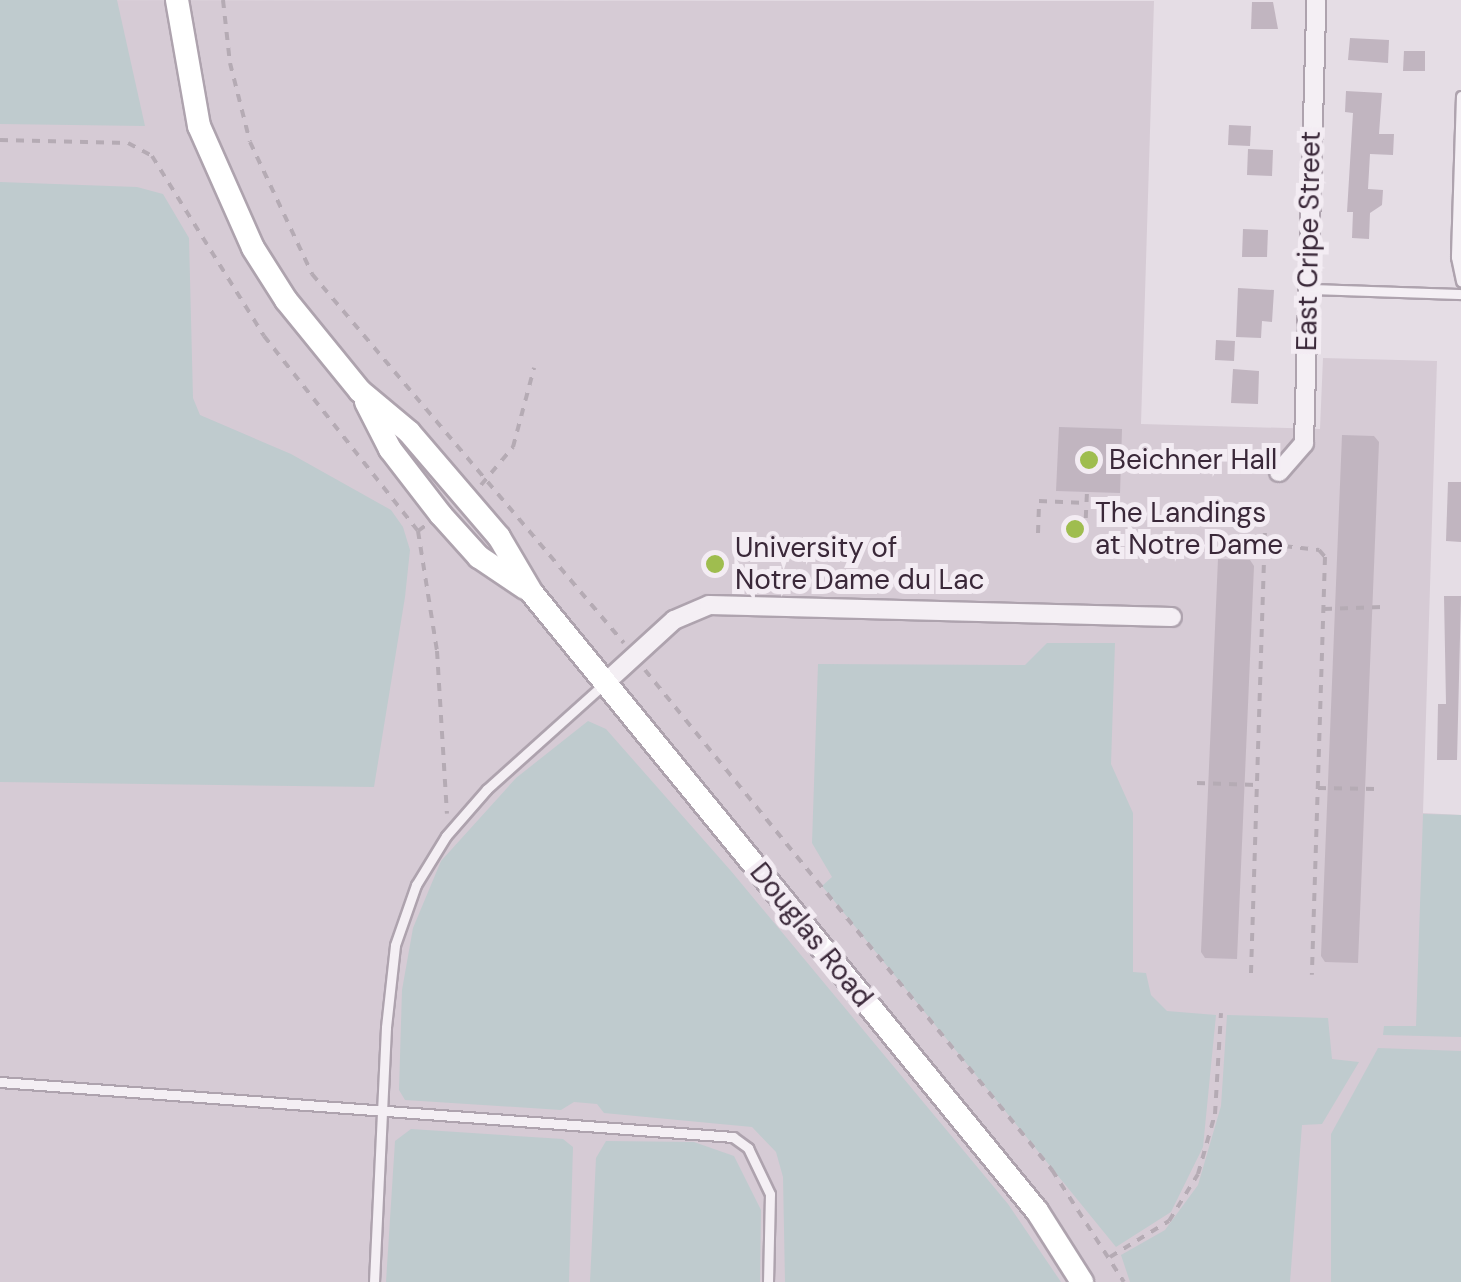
<!DOCTYPE html>
<style>
body{margin:0}
#map{position:relative;width:1461px;height:1282px;overflow:hidden;background:#e5dde5;font-family:"DM Sans",sans-serif}
div>[style]{position:absolute}
.built>*{inset:0;background:#d6cbd5}
.green>*{inset:0;background:#bfcbce}
.building>*{inset:0;background:#c1b5c0}
.path>*{height:4px;margin-top:-2px;transform-origin:0;background:repeating-linear-gradient(90deg,#b5abb4 0 8px,transparent 0 16px)}
.roads{filter:drop-shadow(2px 0 #aea3ae) drop-shadow(-2px 0 #aea3ae) drop-shadow(0 2px #aea3ae) drop-shadow(0 -2px #aea3ae)}
.lane>*{height:9px;margin:-4.5px;padding:0 4.5px;transform-origin:4.5px;border-radius:4.5px;background:#f4eff4}
.street>*{height:18px;margin:-9px;padding:0 9px;transform-origin:9px;border-radius:9px;background:#f4eff4}
.secondary>*{height:22px;margin:-11px;padding:0 11px;transform-origin:11px;border-radius:11px;background:#fff}
.dots>*{width:28px;height:28px;translate:-50% -50%;box-sizing:border-box;border:5px solid #f3ecf3;border-radius:50%}
span{translate:-50% -50%;white-space:nowrap;text-align:center;line-height:1.15;-webkit-text-stroke:10px #f3ecf3;paint-order:stroke}
.street-label{font-size:28px;color:#3a2839}
.poi-label{font-size:28px;color:#3a2839}
.left{translate:0 -50%;text-align:left}
</style>
<div id="map">
<div class="built">
<i style="clip-path:polygon(0 0,1154px 1px,1141px 424px,1320px 429px,1323px 358px,1437px 361px,1423px 813px,1461px 815px,1461px 1282px,0 1282px)"></i>
</div>
<div class="green">
<i style="clip-path:polygon(0 0,117px 0,145px 126px,0 124px)"></i>
<i style="clip-path:polygon(0 182px,137px 187px,163px 194px,189px 238px,193px 398px,200px 415px,291px 454px,391px 510px,403px 527px,410px 550px,405px 597px,374px 787px,0 782px)"></i>
<i style="clip-path:polygon(1047px 643px,1115px 643px,1111px 764px,1133px 813px,1133px 972px,1146px 973px,1151px 995px,1167px 1011px,1216px 1015px,1203px 1147px,1171px 1212px,1116px 1247px,822px 886px,832px 877px,812px 843px,818px 664px,1025px 665px)"></i>
<i style="clip-path:polygon(588px 721px,606px 729px,731px 871px,1008px 1204px,1061px 1282px,785px 1282px,783px 1177px,776px 1152px,752px 1127px,604px 1113px,597px 1104px,574px 1102px,561px 1110px,405px 1100px,399px 1090px,402px 990px,413px 928px,441px 861px,516px 778px)"></i>
<i style="clip-path:polygon(1423px 814px,1461px 815px,1461px 1037px,1383px 1035px,1384px 1026px,1416px 1026px)"></i>
<i style="clip-path:polygon(1227px 1015px,1328px 1018px,1332px 1059px,1359px 1062px,1322px 1124px,1302px 1125px,1290px 1282px,1130px 1282px,1121px 1255px,1165px 1230px,1198px 1185px,1221px 1106px)"></i>
<i style="clip-path:polygon(1378px 1048px,1461px 1051px,1461px 1282px,1331px 1282px,1331px 1134px)"></i>
<i style="clip-path:polygon(411px 1129px,563px 1139px,573px 1147px,569px 1282px,386px 1282px,395px 1141px)"></i>
<i style="clip-path:polygon(606px 1141px,694px 1142px,734px 1156px,761px 1210px,760px 1282px,590px 1282px,596px 1158px)"></i>
</div>
<div class="building">
<i style="clip-path:polygon(1252px 2px,1273px 2px,1278px 29px,1251px 29px)"></i>
<i style="clip-path:polygon(1350px 38px,1389px 40px,1388px 63px,1348px 60px)"></i>
<i style="clip-path:polygon(1404px 51px,1425px 51px,1425px 71px,1403px 71px)"></i>
<i style="clip-path:polygon(1346px 91px,1382px 93px,1379px 134px,1394px 134px,1393px 155px,1370px 154px,1368px 189px,1383px 190px,1382px 205px,1370px 213px,1369px 239px,1352px 238px,1353px 212px,1347px 212px,1353px 113px,1345px 112px)"></i>
<i style="clip-path:polygon(1229px 125px,1251px 126px,1250px 146px,1228px 145px)"></i>
<i style="clip-path:polygon(1248px 149px,1273px 150px,1272px 176px,1247px 175px)"></i>
<i style="clip-path:polygon(1243px 229px,1268px 230px,1267px 257px,1242px 257px)"></i>
<i style="clip-path:polygon(1238px 288px,1274px 290px,1272px 322px,1262px 321px,1261px 338px,1236px 337px)"></i>
<i style="clip-path:polygon(1216px 340px,1235px 341px,1234px 361px,1215px 360px)"></i>
<i style="clip-path:polygon(1233px 369px,1259px 371px,1258px 404px,1231px 403px)"></i>
<i style="clip-path:polygon(1059px 427px,1122px 429px,1120px 493px,1056px 491px)"></i>
<i style="clip-path:polygon(1342px 435px,1374px 436px,1379px 442px,1358px 963px,1325px 962px,1321px 956px)"></i>
<i style="clip-path:polygon(1448px 482px,1461px 482px,1461px 542px,1446px 541px)"></i>
<i style="clip-path:polygon(1218px 559px,1250px 560px,1254px 566px,1237px 959px,1205px 958px,1201px 952px)"></i>
<i style="clip-path:polygon(1444px 596px,1461px 596px,1457px 760px,1437px 760px,1438px 704px,1446px 704px)"></i>
</div>
<div class="path">
<i style="left:223px;top:0;width:63px;rotate:83.7deg"></i>
<i style="left:230px;top:63px;width:81px;rotate:75.8deg"></i>
<i style="left:250px;top:142px;width:146px;rotate:64.8deg"></i>
<i style="left:312px;top:274px;width:483px;rotate:49.8deg"></i>
<i style="left:0;top:140px;width:128px;rotate:1.3deg"></i>
<i style="left:128px;top:143px;width:27px;rotate:28deg"></i>
<i style="left:152px;top:156px;width:212px;rotate:58.1deg"></i>
<i style="left:264px;top:336px;width:248px;rotate:51.7deg"></i>
<i style="left:418px;top:531px;width:9px;rotate:-36deg"></i>
<i style="left:481px;top:485px;width:50px;rotate:-49.9deg"></i>
<i style="left:513px;top:447px;width:82px;rotate:-75.1deg"></i>
<i style="left:418px;top:531px;width:121px;rotate:81deg"></i>
<i style="left:437px;top:651px;width:163px;rotate:86.5deg"></i>
<i style="left:1038px;top:533px;width:32px;rotate:-88deg"></i>
<i style="left:1039px;top:501px;width:47px;rotate:2.4deg"></i>
<i style="left:1085px;top:534px;width:42px;rotate:-87.3deg"></i>
<i style="left:1205px;top:537px;width:115px;rotate:6.5deg"></i>
<i style="left:1319px;top:550px;width:9px;rotate:49deg"></i>
<i style="left:1325px;top:557px;width:418px;rotate:91.8deg"></i>
<i style="left:1324px;top:609px;width:58px;rotate:-2deg"></i>
<i style="left:645px;top:670px;width:645px;rotate:50.85deg"></i>
<i style="left:1052px;top:1170px;width:133px;rotate:57.3deg"></i>
<i style="left:1197px;top:783px;width:60px;rotate:1.9deg"></i>
<i style="left:1318px;top:788px;width:59px;rotate:1deg"></i>
<i style="left:1251px;top:973px;width:456px;rotate:-88.2deg"></i>
<i style="left:1110px;top:1257px;width:69px;rotate:-31.4deg"></i>
<i style="left:1169px;top:1221px;width:55px;rotate:-58.3deg"></i>
<i style="left:1198px;top:1174px;width:62px;rotate:-74.2deg"></i>
<i style="left:1215px;top:1114px;width:101px;rotate:-86.6deg"></i>
</div>
<div class="roads">
<div class="lane">
<i style="left:1461px;top:96px;width:161px;rotate:91.8deg"></i>
<i style="left:1456px;top:257px;width:25px;rotate:78deg"></i>
<i style="left:1309px;top:289px;width:152px;rotate:1.9deg"></i>
<i style="left:0;top:1082px;width:735px;rotate:4.29deg"></i>
<i style="left:733px;top:1137px;width:19px;rotate:36deg"></i>
<i style="left:748px;top:1148px;width:51px;rotate:64.4deg"></i>
<i style="left:770px;top:1194px;width:88px;rotate:91.3deg"></i>
<i style="left:374px;top:1282px;width:255px;rotate:-87.3deg"></i>
<i style="left:386px;top:1027px;width:82px;rotate:-83.7deg"></i>
<i style="left:395px;top:945px;width:64px;rotate:-70.7deg"></i>
<i style="left:416px;top:885px;width:57px;rotate:-58.5deg"></i>
<i style="left:446px;top:836px;width:62px;rotate:-48.9deg"></i>
<i style="left:487px;top:789px;width:157px;rotate:-41.9deg"></i>
</div>
<div class="street">
<i style="left:1279px;top:472px;width:38px;rotate:-49deg"></i>
<i style="left:1304px;top:443px;width:443px;rotate:-88.4deg"></i>
<i style="left:604px;top:684px;width:95px;rotate:-42.4deg"></i>
<i style="left:674px;top:620px;width:38px;rotate:-23deg"></i>
<i style="left:709px;top:605px;width:463px;rotate:1.5deg"></i>
</div>
<div class="secondary">
<i style="left:177px;top:0;width:128px;rotate:80.1deg"></i>
<i style="left:199px;top:126px;width:133px;rotate:66.1deg"></i>
<i style="left:253px;top:248px;width:62px;rotate:57.6deg"></i>
<i style="left:286px;top:300px;width:117px;rotate:50.9deg"></i>
<i style="left:360px;top:391px;width:64px;rotate:39.9deg"></i>
<i style="left:409px;top:432px;width:138px;rotate:49.4deg"></i>
<i style="left:499px;top:537px;width:65px;rotate:59.5deg"></i>
<i style="left:532px;top:593px;width:798px;rotate:50.75deg"></i>
<i style="left:1037px;top:1211px;width:84px;rotate:57.6deg"></i>
<i style="left:366px;top:402px;width:53px;rotate:62.9deg"></i>
<i style="left:390px;top:449px;width:83px;rotate:52.3deg"></i>
<i style="left:441px;top:515px;width:57px;rotate:47.9deg"></i>
<i style="left:479px;top:557px;width:55px;rotate:34deg"></i>
</div>
</div>
<div class="dots">
<i style="left:1089px;top:460px;background:#9fbd4f"></i>
<i style="left:1075px;top:529px;background:#9fbd4f"></i>
<i style="left:715px;top:564px;background:#9fbd4f"></i>
</div>
<div class="street-label">
<span style="left:1309px;top:241px;rotate:-89deg">East Cripe Street</span>
<span style="left:811px;top:935px;rotate:51deg">Douglas Road</span>
</div>
<div class="poi-label">
<span class="left" style="left:1109px;top:460px">Beichner Hall</span>
<span class="left" style="left:1095px;top:529px">The Landings<br>at Notre Dame</span>
<span class="left" style="left:735px;top:564px">University of<br>Notre Dame du Lac</span>
</div>
</div>
